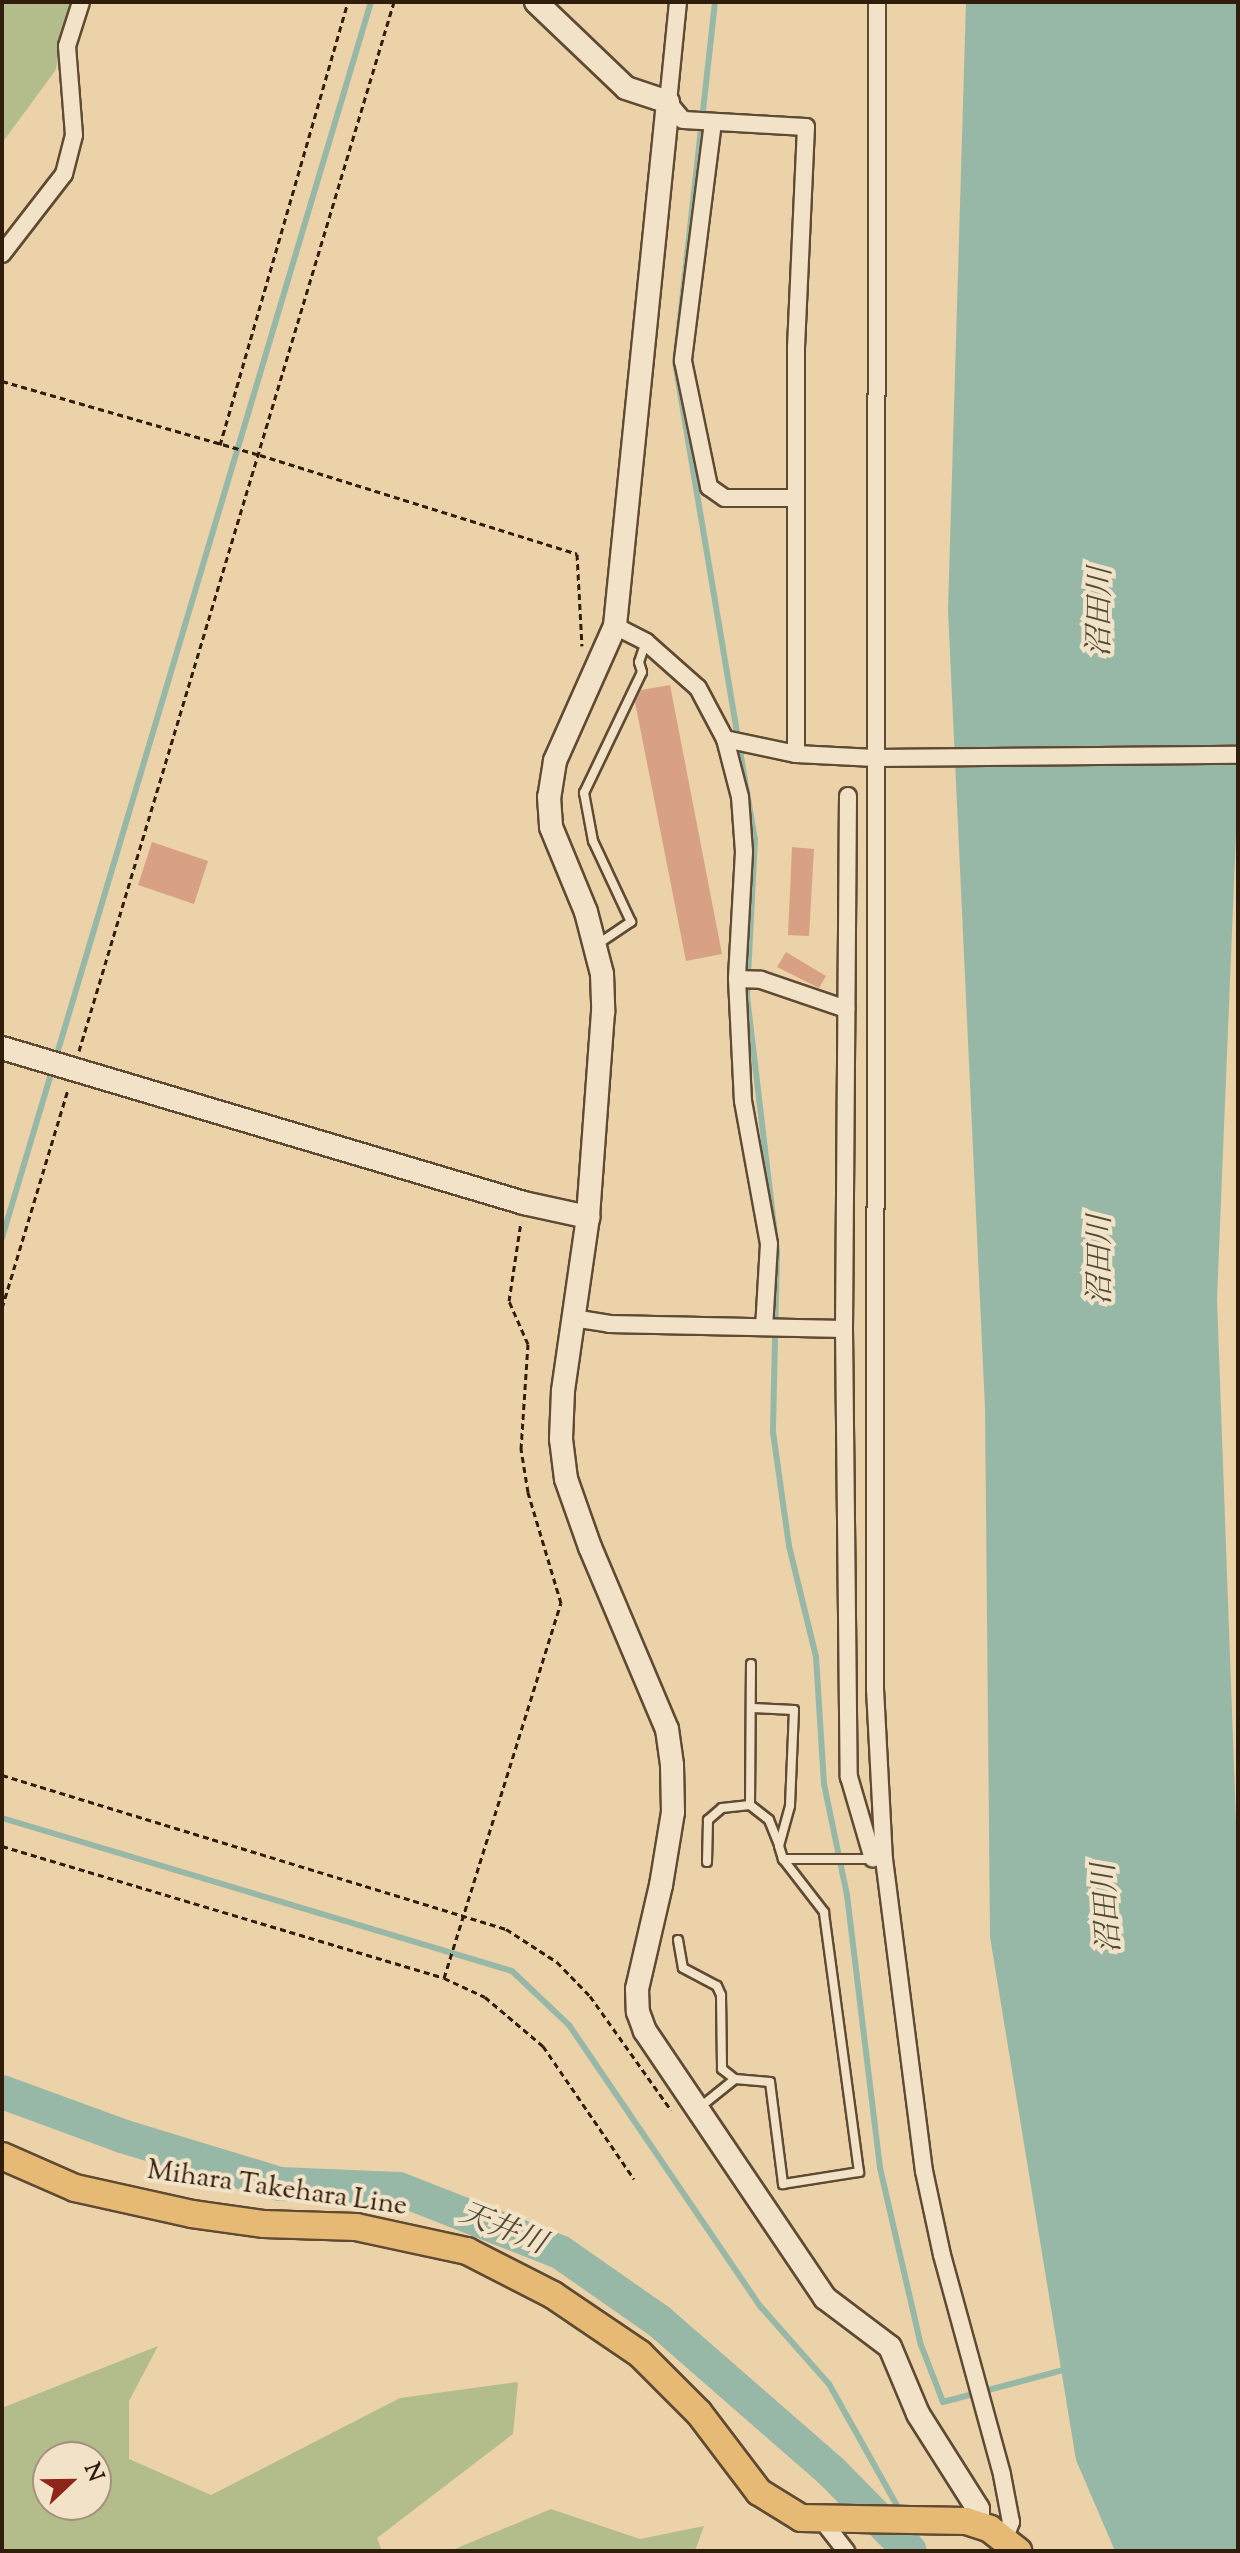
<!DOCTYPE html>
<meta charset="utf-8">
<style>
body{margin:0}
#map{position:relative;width:1240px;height:2553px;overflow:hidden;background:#ebd2a9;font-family:"Sorts Mill Goudy","Noto Serif JP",serif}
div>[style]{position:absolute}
.green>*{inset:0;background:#b3bd8b}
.water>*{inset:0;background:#98b8a7}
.stream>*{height:6px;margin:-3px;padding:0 3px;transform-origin:3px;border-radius:3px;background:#98b8a7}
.river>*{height:34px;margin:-17px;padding:0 17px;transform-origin:17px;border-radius:17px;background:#98b8a7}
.building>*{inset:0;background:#d8a183}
.path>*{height:3px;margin-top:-1.5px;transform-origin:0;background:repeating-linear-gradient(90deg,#301d0c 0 6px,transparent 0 10px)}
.roads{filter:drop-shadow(2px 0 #5f4a33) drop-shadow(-2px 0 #5f4a33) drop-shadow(0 2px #5f4a33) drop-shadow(0 -2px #5f4a33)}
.service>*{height:8px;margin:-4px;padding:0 4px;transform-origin:4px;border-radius:4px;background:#f2e2c7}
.minor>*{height:16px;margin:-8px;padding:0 8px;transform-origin:8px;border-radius:8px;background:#f2e2c7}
.tertiary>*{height:22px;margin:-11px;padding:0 11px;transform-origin:11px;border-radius:11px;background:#f2e2c7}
.primary>*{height:26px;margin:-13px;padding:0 13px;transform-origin:13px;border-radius:13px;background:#e6b974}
span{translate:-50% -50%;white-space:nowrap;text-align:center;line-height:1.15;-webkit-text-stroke:8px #f2e2c7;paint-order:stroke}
.street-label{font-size:28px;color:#301d0c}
.water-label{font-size:30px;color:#4f4c3a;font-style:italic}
.frame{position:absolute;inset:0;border:4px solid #301d0c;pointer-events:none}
.north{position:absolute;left:32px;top:2441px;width:80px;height:80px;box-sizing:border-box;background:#f2e2c7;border:2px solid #a4937c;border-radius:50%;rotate:68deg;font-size:22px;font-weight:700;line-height:32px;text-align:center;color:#301d0c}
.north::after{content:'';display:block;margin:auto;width:28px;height:36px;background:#8f2418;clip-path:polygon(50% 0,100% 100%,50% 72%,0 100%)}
</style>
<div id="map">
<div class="green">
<i style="clip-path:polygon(2px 2px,76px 2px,55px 71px,2px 143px)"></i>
<i style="clip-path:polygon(evenodd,158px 2346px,129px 2401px,129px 2459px,211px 2495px,400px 2398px,518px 2382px,513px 2434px,377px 2538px,382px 2551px,2px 2551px,2px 2408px,158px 2346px,48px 2457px,96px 2457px,96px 2505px,48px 2505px,48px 2457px)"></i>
<i style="clip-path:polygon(551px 2509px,640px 2539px,704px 2526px,695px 2551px,450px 2551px)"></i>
</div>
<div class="water">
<i style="clip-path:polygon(966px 2px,1238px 2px,1238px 785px,1217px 1299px,1238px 1876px,1238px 2551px,1115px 2551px,1076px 2460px,990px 1937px,985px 1408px,948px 610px)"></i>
</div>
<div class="stream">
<i style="left:715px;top:2px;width:362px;rotate:96.3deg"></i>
<i style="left:675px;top:362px;width:483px;rotate:80.5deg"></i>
<i style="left:755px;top:838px;width:158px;rotate:92.9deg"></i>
<i style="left:747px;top:996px;width:258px;rotate:83.3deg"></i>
<i style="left:777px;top:1252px;width:180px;rotate:91.3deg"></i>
<i style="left:773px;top:1432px;width:115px;rotate:82deg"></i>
<i style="left:789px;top:1546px;width:114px;rotate:76.3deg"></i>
<i style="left:816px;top:1657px;width:127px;rotate:86.4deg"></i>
<i style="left:824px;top:1784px;width:113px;rotate:78.3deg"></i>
<i style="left:847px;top:1895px;width:275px;rotate:83.1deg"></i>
<i style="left:880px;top:2168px;width:182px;rotate:77deg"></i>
<i style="left:921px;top:2345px;width:61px;rotate:68.9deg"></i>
<i style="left:943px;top:2402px;width:128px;rotate:-14.9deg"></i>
<i style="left:2px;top:1238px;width:1290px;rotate:-73.38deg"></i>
<i style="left:2px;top:1818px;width:532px;rotate:16.7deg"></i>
<i style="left:512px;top:1971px;width:79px;rotate:43.5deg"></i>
<i style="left:569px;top:2025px;width:341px;rotate:55.8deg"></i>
<i style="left:761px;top:2307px;width:103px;rotate:48.6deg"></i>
<i style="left:829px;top:2384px;width:145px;rotate:60.8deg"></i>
<i style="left:909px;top:2528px;width:26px;rotate:61deg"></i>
</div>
<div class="river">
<i style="left:2px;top:2092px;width:128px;rotate:20.1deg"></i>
<i style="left:122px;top:2136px;width:165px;rotate:16.9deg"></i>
<i style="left:280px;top:2184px;width:119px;rotate:2.4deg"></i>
<i style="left:399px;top:2189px;width:173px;rotate:21.4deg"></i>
<i style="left:560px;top:2252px;width:121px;rotate:34.9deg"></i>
<i style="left:659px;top:2321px;width:228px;rotate:41.1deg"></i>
<i style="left:831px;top:2471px;width:112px;rotate:45.4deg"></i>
</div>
<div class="building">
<i style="clip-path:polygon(670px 685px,722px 954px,686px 961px,635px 702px,641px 690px)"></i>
<i style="clip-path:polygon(152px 842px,208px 861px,194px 904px,138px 885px)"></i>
<i style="clip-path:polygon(792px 847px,814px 849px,809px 936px,788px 935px)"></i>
<i style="clip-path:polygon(786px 952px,826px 976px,819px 988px,777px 967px)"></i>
</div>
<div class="path">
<i style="left:2px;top:381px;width:268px;rotate:16deg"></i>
<i style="left:260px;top:455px;width:332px;rotate:17.3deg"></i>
<i style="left:577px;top:554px;width:92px;rotate:86.9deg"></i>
<i style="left:220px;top:445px;width:461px;rotate:-73.9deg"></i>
<i style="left:79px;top:1051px;width:1095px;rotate:-73.29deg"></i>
<i style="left:2px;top:1308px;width:229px;rotate:-73.2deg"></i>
<i style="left:2px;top:1775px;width:527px;rotate:16.99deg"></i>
<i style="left:506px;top:1929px;width:61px;rotate:32.9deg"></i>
<i style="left:557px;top:1962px;width:47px;rotate:45.9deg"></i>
<i style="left:590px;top:1996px;width:140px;rotate:54.6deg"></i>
<i style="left:2px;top:1846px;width:461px;rotate:16.6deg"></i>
<i style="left:444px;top:1978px;width:45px;rotate:24.9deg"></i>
<i style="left:485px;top:1997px;width:76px;rotate:40.2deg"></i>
<i style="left:543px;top:2046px;width:161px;rotate:55.6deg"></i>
<i style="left:444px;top:1978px;width:393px;rotate:-72.7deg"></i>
<i style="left:561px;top:1603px;width:116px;rotate:-106.6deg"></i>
<i style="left:528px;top:1492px;width:44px;rotate:-99.2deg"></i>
<i style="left:521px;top:1449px;width:105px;rotate:-86.2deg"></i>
<i style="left:528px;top:1344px;width:47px;rotate:-113.8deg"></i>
<i style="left:509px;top:1301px;width:80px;rotate:-81.4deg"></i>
</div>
<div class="roads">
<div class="service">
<i style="left:598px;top:944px;width:40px;rotate:-34deg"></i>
<i style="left:631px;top:922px;width:89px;rotate:-115.1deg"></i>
<i style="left:593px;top:841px;width:49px;rotate:-100.6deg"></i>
<i style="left:584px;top:793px;width:134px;rotate:-64.4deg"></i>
<i style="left:642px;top:672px;width:10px;rotate:-107deg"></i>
<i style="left:639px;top:662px;width:21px;rotate:-71deg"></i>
<i style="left:753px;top:1708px;width:41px;rotate:2.8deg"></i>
<i style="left:794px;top:1710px;width:96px;rotate:92.4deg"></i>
<i style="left:790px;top:1806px;width:41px;rotate:105.4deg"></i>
<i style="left:779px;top:1846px;width:14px;rotate:73deg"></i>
<i style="left:783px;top:1859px;width:92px"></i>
<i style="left:750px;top:1805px;width:141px;rotate:-89.6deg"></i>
<i style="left:707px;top:1862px;width:42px;rotate:-88.6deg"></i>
<i style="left:708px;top:1820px;width:18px;rotate:-41deg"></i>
<i style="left:722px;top:1808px;width:28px;rotate:-6deg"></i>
<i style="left:750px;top:1805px;width:24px;rotate:38deg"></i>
<i style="left:769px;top:1820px;width:27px;rotate:68deg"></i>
<i style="left:678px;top:1940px;width:28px;rotate:80deg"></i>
<i style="left:683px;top:1968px;width:38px;rotate:28deg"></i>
<i style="left:717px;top:1986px;width:10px;rotate:66deg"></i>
<i style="left:721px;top:1995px;width:74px;rotate:89.2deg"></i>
<i style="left:722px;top:2069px;width:16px;rotate:38deg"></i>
<i style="left:699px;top:2108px;width:46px;rotate:-38.9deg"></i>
<i style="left:735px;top:2079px;width:35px;rotate:5deg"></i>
<i style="left:770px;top:2082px;width:103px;rotate:82.7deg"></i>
<i style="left:783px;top:2184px;width:77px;rotate:-9deg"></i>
<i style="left:859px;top:2172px;width:262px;rotate:-97.7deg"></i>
<i style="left:824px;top:1912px;width:67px;rotate:-127.7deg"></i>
</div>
<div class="minor">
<i style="left:678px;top:2px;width:100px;rotate:95.7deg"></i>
<i style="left:668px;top:102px;width:23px;rotate:50deg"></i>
<i style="left:683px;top:120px;width:123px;rotate:3.3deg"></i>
<i style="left:806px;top:127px;width:220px;rotate:92.6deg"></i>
<i style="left:796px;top:347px;width:407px;rotate:90deg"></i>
<i style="left:877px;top:2px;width:1687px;rotate:90.07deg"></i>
<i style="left:875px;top:1689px;width:170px;rotate:87deg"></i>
<i style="left:884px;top:1859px;width:315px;rotate:82.7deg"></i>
<i style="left:924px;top:2171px;width:86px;rotate:77.9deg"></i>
<i style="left:942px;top:2255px;width:228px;rotate:74.7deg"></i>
<i style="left:1002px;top:2475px;width:48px;rotate:79.2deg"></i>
<i style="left:1011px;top:2522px;width:19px;rotate:111deg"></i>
<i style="left:713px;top:122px;width:241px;rotate:97.2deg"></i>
<i style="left:683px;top:361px;width:129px;rotate:78.3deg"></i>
<i style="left:709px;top:487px;width:19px;rotate:35deg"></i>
<i style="left:725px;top:498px;width:71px"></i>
<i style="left:2px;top:254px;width:101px;rotate:-52.2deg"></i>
<i style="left:64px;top:174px;width:40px;rotate:-75.6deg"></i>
<i style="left:74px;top:135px;width:89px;rotate:-94.5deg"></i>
<i style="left:67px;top:46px;width:46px;rotate:-72.3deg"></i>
<i style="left:615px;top:626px;width:35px;rotate:27deg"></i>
<i style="left:646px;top:642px;width:69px;rotate:41.5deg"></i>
<i style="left:698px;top:688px;width:58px;rotate:62.1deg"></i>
<i style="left:725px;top:739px;width:60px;rotate:75.5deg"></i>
<i style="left:740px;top:797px;width:55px;rotate:85.8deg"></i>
<i style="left:744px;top:852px;width:127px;rotate:93.2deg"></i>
<i style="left:737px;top:979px;width:122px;rotate:87.2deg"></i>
<i style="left:743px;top:1101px;width:145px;rotate:79.7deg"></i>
<i style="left:769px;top:1244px;width:83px;rotate:93.4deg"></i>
<i style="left:725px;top:739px;width:73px;rotate:11.9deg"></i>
<i style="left:796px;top:754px;width:79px;rotate:2.9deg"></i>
<i style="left:875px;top:758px;width:363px;rotate:-0.5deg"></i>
<i style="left:848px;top:796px;width:533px;rotate:90.43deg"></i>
<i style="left:844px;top:1329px;width:448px;rotate:89.4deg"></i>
<i style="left:849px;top:1777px;width:85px;rotate:73.7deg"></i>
<i style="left:737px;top:979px;width:24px;rotate:2deg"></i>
<i style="left:761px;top:980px;width:90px;rotate:18.8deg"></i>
<i style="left:573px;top:1318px;width:36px;rotate:9deg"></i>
<i style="left:609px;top:1324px;width:235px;rotate:1.2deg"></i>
<i style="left:821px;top:2519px;width:41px;rotate:52deg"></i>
</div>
<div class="tertiary">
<i style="left:536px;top:2px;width:124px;rotate:43.7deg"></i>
<i style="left:626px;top:88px;width:44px;rotate:18.4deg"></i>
<i style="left:668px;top:102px;width:527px;rotate:95.78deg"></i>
<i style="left:615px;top:626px;width:148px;rotate:114deg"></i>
<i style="left:555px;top:761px;width:36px;rotate:99deg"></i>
<i style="left:549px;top:797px;width:30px;rotate:86deg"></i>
<i style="left:551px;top:827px;width:92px;rotate:67.6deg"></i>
<i style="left:586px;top:912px;width:64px;rotate:75.5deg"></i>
<i style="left:602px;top:974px;width:38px;rotate:88deg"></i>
<i style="left:603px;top:1012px;width:206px;rotate:94.2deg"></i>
<i style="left:588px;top:1217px;width:176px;rotate:98.2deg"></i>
<i style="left:563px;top:1391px;width:48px;rotate:92.4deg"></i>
<i style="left:561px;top:1439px;width:40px;rotate:82.9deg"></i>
<i style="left:566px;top:1479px;width:72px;rotate:70.6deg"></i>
<i style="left:590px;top:1547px;width:198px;rotate:67.1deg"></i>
<i style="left:667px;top:1729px;width:36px;rotate:82deg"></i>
<i style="left:672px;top:1765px;width:47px;rotate:88.8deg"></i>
<i style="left:673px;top:1812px;width:74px;rotate:99.3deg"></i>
<i style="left:661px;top:1885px;width:107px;rotate:103deg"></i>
<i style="left:637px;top:1989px;width:23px;rotate:88deg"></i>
<i style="left:638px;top:2012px;width:20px;rotate:70deg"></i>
<i style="left:645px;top:2031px;width:322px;rotate:56deg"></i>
<i style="left:825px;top:2298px;width:81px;rotate:37deg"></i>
<i style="left:890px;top:2347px;width:73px;rotate:67.3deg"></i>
<i style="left:918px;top:2414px;width:112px;rotate:57.7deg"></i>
<i style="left:978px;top:2509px;width:16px;rotate:90deg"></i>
<i style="left:2px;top:1048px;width:545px;rotate:16.54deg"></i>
<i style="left:524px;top:1203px;width:66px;rotate:12.3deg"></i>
</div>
<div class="primary">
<i style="left:2px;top:2156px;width:80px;rotate:23.7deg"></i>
<i style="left:75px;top:2188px;width:120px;rotate:12.5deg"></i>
<i style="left:192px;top:2214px;width:73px;rotate:7.9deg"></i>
<i style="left:264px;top:2224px;width:92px;rotate:1.9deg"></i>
<i style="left:356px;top:2227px;width:114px;rotate:12.2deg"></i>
<i style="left:467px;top:2251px;width:97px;rotate:27.1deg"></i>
<i style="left:553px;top:2295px;width:105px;rotate:34.1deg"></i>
<i style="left:640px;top:2354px;width:83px;rotate:45deg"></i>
<i style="left:699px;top:2413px;width:99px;rotate:52.8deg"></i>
<i style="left:759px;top:2492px;width:49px;rotate:31.8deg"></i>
<i style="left:801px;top:2518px;width:165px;rotate:1deg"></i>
<i style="left:966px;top:2521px;width:25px;rotate:18deg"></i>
<i style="left:990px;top:2529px;width:36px;rotate:38deg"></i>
</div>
</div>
<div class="street-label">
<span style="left:277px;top:2189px;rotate:8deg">Mihara Takehara Line</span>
</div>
<div class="water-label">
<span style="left:1102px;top:612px;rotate:-89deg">沼田川</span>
<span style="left:1102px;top:1260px;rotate:-90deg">沼田川</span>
<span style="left:1109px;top:1908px;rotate:-94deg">沼田川</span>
<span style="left:502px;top:2230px;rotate:22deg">天井川</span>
</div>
<div class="frame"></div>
<div class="north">N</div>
</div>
